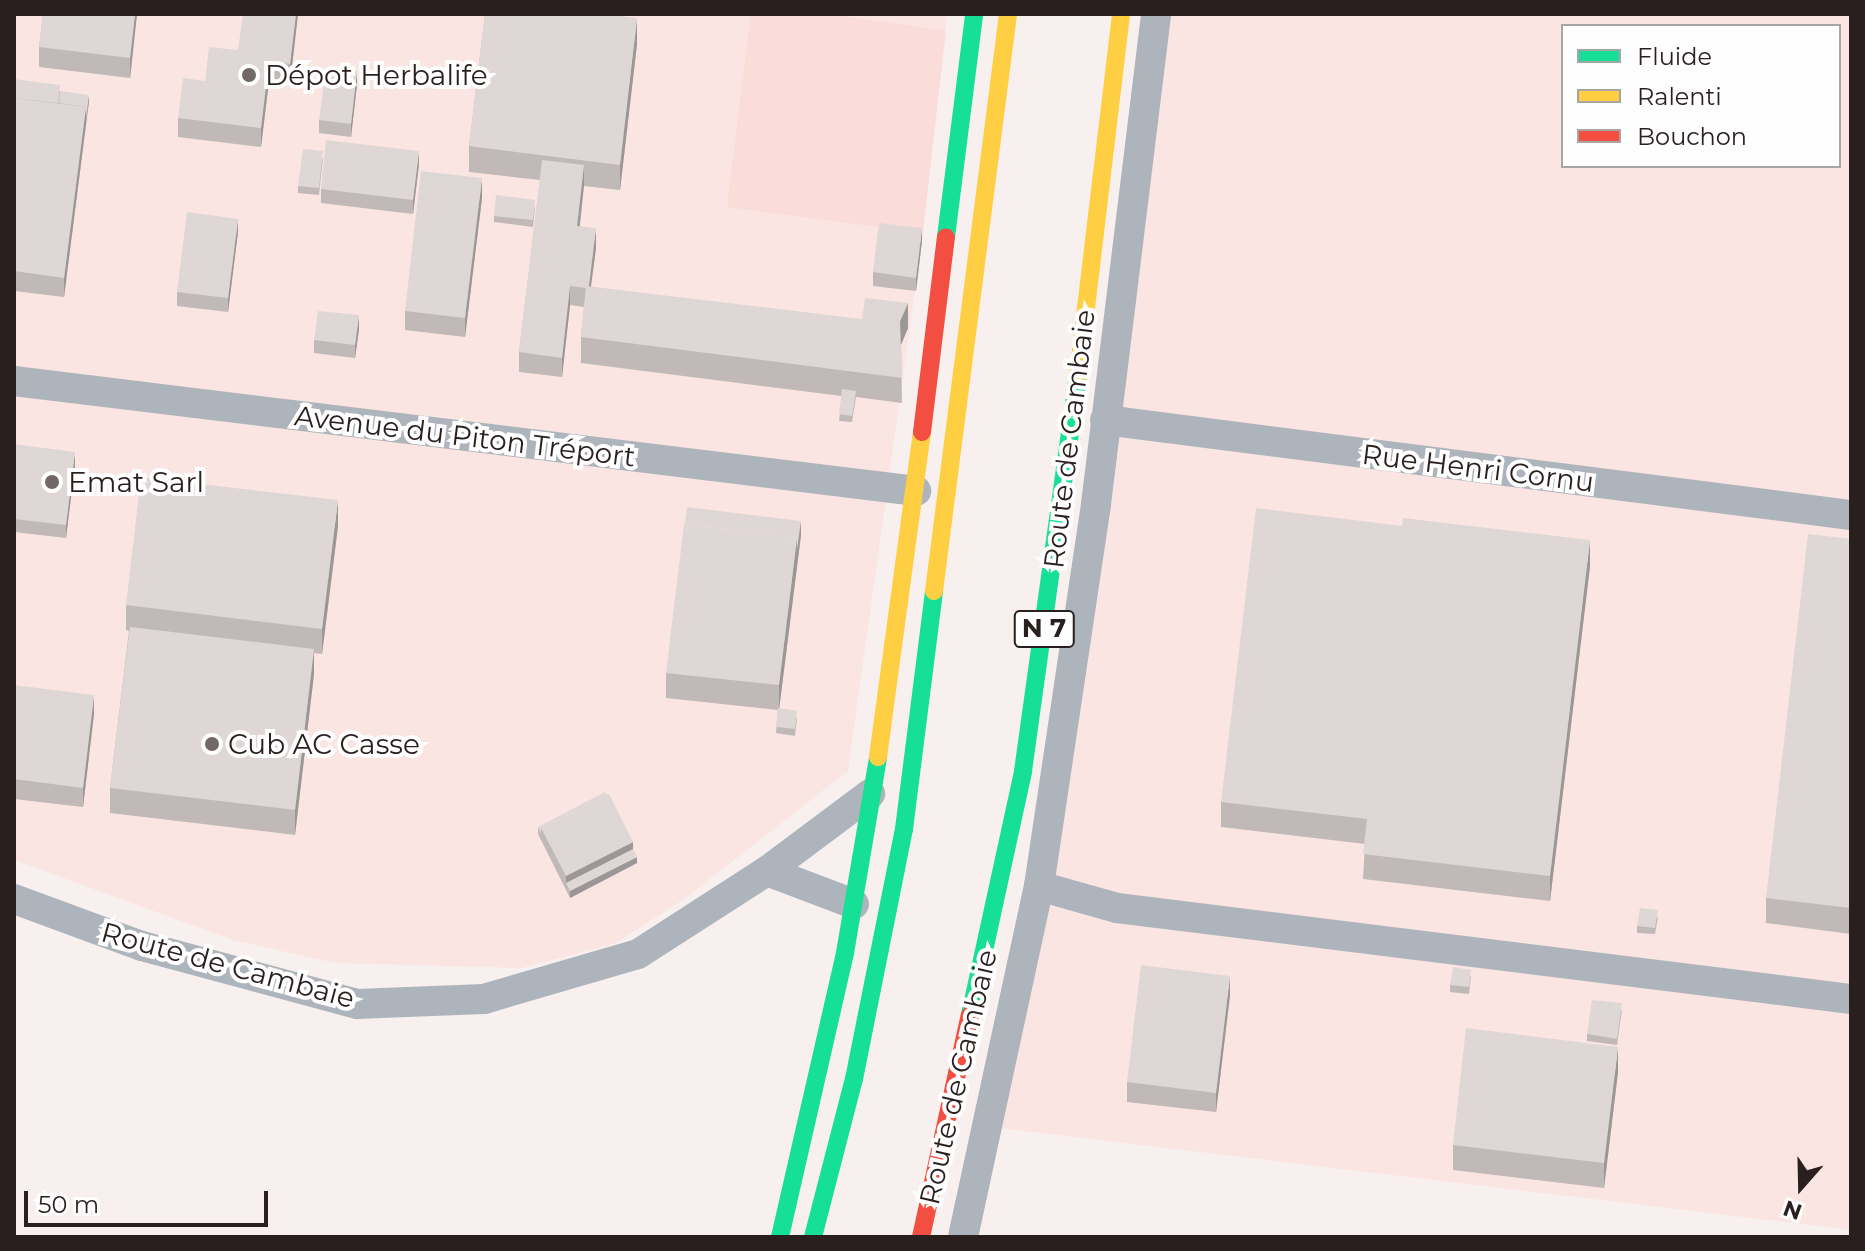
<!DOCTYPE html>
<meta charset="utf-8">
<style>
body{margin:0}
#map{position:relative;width:1865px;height:1251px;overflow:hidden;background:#f8f0ef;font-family:Montserrat,sans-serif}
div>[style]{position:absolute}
.built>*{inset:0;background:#fbe5e2}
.green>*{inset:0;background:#faddd9}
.street>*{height:30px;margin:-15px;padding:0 15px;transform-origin:15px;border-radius:15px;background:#aeb4bb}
.fast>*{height:18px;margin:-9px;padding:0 9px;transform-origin:9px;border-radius:9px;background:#16e098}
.slow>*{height:18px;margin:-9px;padding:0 9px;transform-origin:9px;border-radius:9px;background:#ffcf43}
.jam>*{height:18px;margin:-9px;padding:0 9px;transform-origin:9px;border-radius:9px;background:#f24e42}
.wall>*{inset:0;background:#c0b9b8}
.shaded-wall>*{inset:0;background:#9c9696}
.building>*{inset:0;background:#dfd7d6}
.dots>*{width:22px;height:22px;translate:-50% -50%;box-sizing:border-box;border:4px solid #fefefe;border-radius:50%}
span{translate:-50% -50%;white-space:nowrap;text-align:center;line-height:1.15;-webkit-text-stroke:8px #fefefe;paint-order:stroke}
.shield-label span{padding:2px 6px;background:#fefefe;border:2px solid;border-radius:6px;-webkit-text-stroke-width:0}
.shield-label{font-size:26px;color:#281f1e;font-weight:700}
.poi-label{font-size:28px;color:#281f1e}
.left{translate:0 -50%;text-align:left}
.street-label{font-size:28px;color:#281f1e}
.frame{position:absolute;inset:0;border:16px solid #281f1e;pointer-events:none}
.legend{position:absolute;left:1561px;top:24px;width:280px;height:144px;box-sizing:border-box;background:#fefefe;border:2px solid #a8a5a4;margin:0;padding:10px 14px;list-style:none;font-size:24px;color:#281f1e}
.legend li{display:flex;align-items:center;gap:16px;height:40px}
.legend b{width:40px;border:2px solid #a8a5a4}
.north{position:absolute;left:1761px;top:1147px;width:80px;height:80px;-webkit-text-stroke:6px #fefefe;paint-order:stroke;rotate:200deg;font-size:22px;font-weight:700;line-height:32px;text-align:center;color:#281f1e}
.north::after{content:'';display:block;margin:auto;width:28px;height:36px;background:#281f1e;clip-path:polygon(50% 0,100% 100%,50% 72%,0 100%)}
.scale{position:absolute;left:24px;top:1191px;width:244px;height:36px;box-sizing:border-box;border:4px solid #281f1e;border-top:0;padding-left:10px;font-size:24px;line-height:28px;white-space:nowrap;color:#281f1e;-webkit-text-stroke:6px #fefefe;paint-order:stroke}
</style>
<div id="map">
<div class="built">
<i style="clip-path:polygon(14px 14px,947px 14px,922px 241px,848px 771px,683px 900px,616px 943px,522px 968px,335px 963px,233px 940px,14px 860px)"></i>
<i style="clip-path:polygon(evenodd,1155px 14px,1851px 14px,1851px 1230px,991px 1127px,1155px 14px,1563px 26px,1839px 26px,1839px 166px,1563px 166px,1563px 26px)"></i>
</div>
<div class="green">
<i style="clip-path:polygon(751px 14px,828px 14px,946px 31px,922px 241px,878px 227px,727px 207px)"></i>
</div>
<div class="street">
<i style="left:14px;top:381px;width:909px;rotate:6.95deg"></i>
<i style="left:1105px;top:420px;width:752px;rotate:7.26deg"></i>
<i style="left:767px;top:871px;width:93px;rotate:20.8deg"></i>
<i style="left:1039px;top:886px;width:81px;rotate:15.8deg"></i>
<i style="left:1117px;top:908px;width:740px;rotate:7.07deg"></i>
<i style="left:14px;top:899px;width:136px;rotate:20.2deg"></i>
<i style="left:142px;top:946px;width:223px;rotate:15.1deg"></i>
<i style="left:357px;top:1004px;width:127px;rotate:-2.3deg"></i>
<i style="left:484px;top:999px;width:160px;rotate:-16.3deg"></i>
<i style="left:638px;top:954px;width:153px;rotate:-32.8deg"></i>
<i style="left:767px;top:871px;width:129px;rotate:-36.8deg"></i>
<i style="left:963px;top:1237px;width:359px;rotate:-77.8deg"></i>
<i style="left:1039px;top:886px;width:386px;rotate:-81.5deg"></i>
<i style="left:1096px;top:504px;width:494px;rotate:-83deg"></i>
</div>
<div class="fast">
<i style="left:946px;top:237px;width:225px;rotate:-82.8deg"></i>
<i style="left:970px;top:1015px;width:250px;rotate:-77.7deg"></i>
<i style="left:1023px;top:771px;width:400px;rotate:-82.1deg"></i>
<i style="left:780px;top:1237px;width:291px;rotate:-77.1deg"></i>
<i style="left:845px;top:953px;width:199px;rotate:-80.4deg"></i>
<i style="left:813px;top:1237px;width:163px;rotate:-75.5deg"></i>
<i style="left:854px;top:1079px;width:255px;rotate:-78.7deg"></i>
<i style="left:904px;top:829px;width:240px;rotate:-82.8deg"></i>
</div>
<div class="slow">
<i style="left:1078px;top:375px;width:364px;rotate:-83.2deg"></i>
<i style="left:934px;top:591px;width:582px;rotate:-82.69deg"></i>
<i style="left:878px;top:757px;width:328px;rotate:-82.3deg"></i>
</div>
<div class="jam">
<i style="left:922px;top:432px;width:196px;rotate:-83deg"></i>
<i style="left:921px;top:1237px;width:227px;rotate:-77.6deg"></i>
</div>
<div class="wall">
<i style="clip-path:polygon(43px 14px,137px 14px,130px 78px,39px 67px,39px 47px)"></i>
<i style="clip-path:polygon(298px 14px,290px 84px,269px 81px,261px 147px,178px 137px,178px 118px,205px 81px,238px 50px)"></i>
<i style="clip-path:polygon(485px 14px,608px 14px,637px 44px,620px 190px,584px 186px,580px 227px,596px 248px,591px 287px,908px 328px,901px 345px,902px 403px,856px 397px,852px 422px,839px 421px,842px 396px,581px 363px,581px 337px,584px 307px,570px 305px,562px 377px,519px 372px,519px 352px,540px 180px,469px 172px,469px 146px)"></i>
<i style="clip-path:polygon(14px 79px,60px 91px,89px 101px,64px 297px,14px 291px)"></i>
<i style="clip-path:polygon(357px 85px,351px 137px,319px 133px,319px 120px)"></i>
<i style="clip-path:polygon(323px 158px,319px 195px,298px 193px,298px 186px)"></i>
<i style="clip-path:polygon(419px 164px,413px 214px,321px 203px,321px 189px)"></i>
<i style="clip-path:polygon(482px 198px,465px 337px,405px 330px,405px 311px)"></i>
<i style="clip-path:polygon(535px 207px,533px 227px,494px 222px,494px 216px)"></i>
<i style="clip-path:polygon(238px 232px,228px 312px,177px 306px,177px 292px)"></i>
<i style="clip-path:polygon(922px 241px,916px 291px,873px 286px,873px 272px)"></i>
<i style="clip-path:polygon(359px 329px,355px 358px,314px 353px,314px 340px)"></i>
<i style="clip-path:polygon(14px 444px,75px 465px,66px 538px,14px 532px)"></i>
<i style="clip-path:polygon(338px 526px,322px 654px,314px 653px,314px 674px,295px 835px,110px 813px,110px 788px,129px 631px,126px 630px,126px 605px)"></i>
<i style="clip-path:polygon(801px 535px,779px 709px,797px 718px,795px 736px,776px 733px,778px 710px,666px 698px,666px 673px)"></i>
<i style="clip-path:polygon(1851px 539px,1851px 934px,1766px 923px,1766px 898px)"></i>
<i style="clip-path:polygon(1590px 566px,1550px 901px,1363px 879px,1365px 844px,1221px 827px,1221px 802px)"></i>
<i style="clip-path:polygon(14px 685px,94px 714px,83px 807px,14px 799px)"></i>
<i style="clip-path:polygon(538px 827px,633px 849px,637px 863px,570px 898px,538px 834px)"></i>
<i style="clip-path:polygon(1658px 917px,1655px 934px,1637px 933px,1637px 926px)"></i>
<i style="clip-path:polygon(1471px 976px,1469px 994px,1450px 992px,1450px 985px)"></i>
<i style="clip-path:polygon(1230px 995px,1216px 1112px,1127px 1102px,1127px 1082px)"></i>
<i style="clip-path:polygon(1622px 1010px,1617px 1045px,1587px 1041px,1587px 1034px)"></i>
<i style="clip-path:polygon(1618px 1072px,1604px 1188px,1453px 1170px,1453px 1145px)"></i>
</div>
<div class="shaded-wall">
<i style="clip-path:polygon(135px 14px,137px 14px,130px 78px,130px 58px)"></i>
<i style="clip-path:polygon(296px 14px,298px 14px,290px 84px,290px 64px)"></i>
<i style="clip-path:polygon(637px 18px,637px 44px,620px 190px,620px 165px)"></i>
<i style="clip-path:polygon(269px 61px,269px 81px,261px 147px,261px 128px)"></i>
<i style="clip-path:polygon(357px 71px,357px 85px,351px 137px,351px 124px)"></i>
<i style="clip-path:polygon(89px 95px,89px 101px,64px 297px,64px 278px,86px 107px)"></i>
<i style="clip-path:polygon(419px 151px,419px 164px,413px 214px,413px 200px)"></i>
<i style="clip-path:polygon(584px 165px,584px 185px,577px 246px,577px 226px)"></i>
<i style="clip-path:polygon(482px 178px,482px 198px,465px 337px,465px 318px)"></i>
<i style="clip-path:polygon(238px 219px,238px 232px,228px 312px,228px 298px)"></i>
<i style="clip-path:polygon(596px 228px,596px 248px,588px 307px,588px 288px)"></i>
<i style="clip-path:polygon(922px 228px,922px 241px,916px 291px,916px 278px)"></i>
<i style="clip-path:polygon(570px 286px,570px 305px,562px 377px,562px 358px)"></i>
<i style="clip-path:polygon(908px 303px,908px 328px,900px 347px,900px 321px)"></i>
<i style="clip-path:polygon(359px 315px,359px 329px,355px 358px,355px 345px)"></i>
<i style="clip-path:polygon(75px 452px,75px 465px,66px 538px,66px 525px)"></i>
<i style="clip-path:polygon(338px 500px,338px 526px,322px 654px,322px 629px)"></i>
<i style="clip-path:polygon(801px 521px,801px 535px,779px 710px,779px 685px,797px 538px)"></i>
<i style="clip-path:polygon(1590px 540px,1590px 566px,1550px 901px,1550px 876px)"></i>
<i style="clip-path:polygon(314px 649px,314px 674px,295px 835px,295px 810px)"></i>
<i style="clip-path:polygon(94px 695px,94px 714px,83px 807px,83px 788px)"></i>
<i style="clip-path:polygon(633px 842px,633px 856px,566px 883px,566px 876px)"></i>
<i style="clip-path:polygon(637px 857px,637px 863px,570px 898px,570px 891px)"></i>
<i style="clip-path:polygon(1230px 976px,1230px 995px,1216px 1112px,1216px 1093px)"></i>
<i style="clip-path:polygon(1618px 1047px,1618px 1072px,1604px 1188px,1604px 1163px)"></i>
</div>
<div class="building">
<i style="clip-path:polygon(43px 14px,135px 14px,130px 58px,39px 47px)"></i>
<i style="clip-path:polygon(243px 14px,296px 14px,290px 64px,269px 61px,261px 128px,178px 118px,183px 78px,205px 81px,209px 47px,238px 50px)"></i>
<i style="clip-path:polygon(485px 14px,603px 14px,637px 18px,620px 165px,469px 146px)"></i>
<i style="clip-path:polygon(326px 67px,357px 71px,351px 124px,319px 120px)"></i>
<i style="clip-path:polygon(14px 79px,60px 85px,58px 103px,14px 98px)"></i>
<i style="clip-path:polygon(60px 91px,89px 95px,86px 119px,86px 107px,59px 103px)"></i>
<i style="clip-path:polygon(14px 98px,86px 107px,64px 278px,14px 271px)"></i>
<i style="clip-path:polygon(326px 140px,419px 151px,413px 200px,321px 189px)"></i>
<i style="clip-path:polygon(303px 149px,323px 151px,319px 188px,298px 186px)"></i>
<i style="clip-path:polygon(542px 160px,584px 165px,577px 226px,596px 228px,589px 286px,586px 286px,586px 288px,570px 286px,562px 358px,519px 352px)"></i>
<i style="clip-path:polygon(421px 171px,482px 178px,465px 318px,405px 311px)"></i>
<i style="clip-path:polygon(496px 195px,535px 200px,533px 220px,494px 216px)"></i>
<i style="clip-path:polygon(187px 212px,238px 219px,228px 298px,177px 292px)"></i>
<i style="clip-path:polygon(879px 223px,922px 228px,916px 278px,873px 272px)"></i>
<i style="clip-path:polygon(586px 286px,862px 319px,865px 298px,908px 303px,900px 321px,902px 378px,581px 337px)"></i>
<i style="clip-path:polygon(318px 311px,359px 315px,355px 345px,314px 340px)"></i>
<i style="clip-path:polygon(842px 389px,856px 391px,852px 416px,839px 414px)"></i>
<i style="clip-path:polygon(14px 444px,75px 452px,66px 525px,14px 519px)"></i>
<i style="clip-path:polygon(141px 477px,338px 500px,322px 629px,126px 605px)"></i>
<i style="clip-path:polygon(687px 507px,801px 521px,797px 550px,797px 538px,685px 524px)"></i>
<i style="clip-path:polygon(1256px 508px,1402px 526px,1403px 518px,1590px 540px,1550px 876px,1363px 854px,1367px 819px,1221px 802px)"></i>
<i style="clip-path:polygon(684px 524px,797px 538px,779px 685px,666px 673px)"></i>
<i style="clip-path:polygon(1808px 534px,1851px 539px,1851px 908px,1766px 898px)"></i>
<i style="clip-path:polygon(130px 627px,314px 649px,295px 810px,110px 788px)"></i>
<i style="clip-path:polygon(14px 685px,94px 695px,83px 788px,14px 779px)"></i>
<i style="clip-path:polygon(778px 708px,797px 711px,795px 729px,776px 727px)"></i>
<i style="clip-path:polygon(605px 792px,607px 795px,541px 828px,541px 834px,538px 827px)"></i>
<i style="clip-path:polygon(609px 794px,633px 842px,566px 876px,541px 828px)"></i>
<i style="clip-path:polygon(633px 849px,637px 857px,570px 891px,566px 883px)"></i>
<i style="clip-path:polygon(1640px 908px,1658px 910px,1655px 928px,1637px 926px)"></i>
<i style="clip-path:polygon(1141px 965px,1230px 976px,1216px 1093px,1127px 1082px)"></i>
<i style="clip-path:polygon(1453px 967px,1471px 970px,1469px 987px,1450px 985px)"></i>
<i style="clip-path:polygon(1592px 1000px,1622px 1003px,1617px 1039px,1587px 1034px)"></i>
<i style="clip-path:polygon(1466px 1028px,1618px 1047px,1604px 1163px,1453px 1145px)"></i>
</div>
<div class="dots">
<i style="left:249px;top:75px;background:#716867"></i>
<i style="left:52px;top:482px;background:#716867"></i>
<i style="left:212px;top:744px;background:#716867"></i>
</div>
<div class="shield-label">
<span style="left:1044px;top:629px">N 7</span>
</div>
<div class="poi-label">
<span class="left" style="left:265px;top:75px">Dépot Herbalife</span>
<span class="left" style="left:68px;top:482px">Emat Sarl</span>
<span class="left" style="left:228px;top:744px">Cub AC Casse</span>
</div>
<div class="street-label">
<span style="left:465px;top:436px;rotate:7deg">Avenue du Piton Tréport</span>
<span style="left:1069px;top:439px;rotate:-83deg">Route de Cambaie</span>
<span style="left:1478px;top:468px;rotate:7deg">Rue Henri Cornu</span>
<span style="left:228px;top:965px;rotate:15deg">Route de Cambaie</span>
<span style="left:958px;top:1077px;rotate:-77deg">Route de Cambaie</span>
</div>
<div class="frame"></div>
<ul class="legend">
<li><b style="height:10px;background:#16e098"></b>Fluide</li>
<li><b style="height:10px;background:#ffcf43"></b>Ralenti</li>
<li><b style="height:10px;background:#f24e42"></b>Bouchon</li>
</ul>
<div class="north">N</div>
<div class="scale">50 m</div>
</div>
